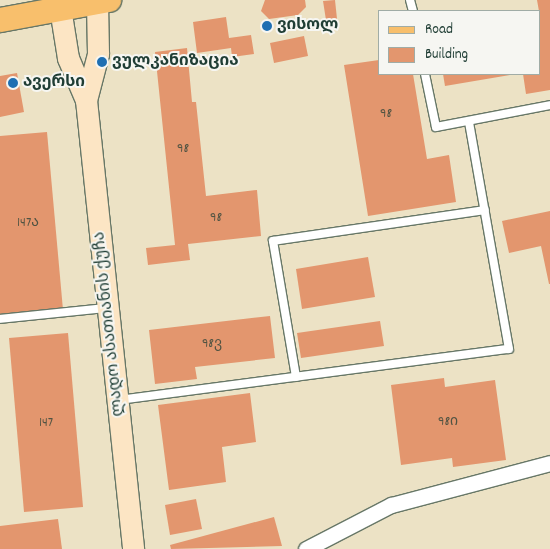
<!DOCTYPE html>
<meta charset="utf-8">
<style>
body{margin:0}
#map{position:relative;width:550px;height:549px;overflow:hidden;background:#ece2c5;font-family:Dekko,"Noto Sans Georgian",sans-serif}
div>[style]{position:absolute}
.building>*{inset:0;background:#e3966e}
.roads{filter:drop-shadow(1px 0 #677767) drop-shadow(-1px 0 #677767) drop-shadow(0 1px #677767) drop-shadow(0 -1px #677767)}
.service>*{height:8px;margin:-4px;padding:0 4px;transform-origin:4px;border-radius:4px;background:#fff}
.minor>*{height:15px;margin:-7.5px;padding:0 7.5px;transform-origin:7.5px;border-radius:7.5px;background:#fff}
.secondary>*{height:21px;margin:-10.5px;padding:0 10.5px;transform-origin:10.5px;border-radius:10.5px;background:#fce5c4}
.primary>*{height:24px;margin:-12px;padding:0 12px;transform-origin:12px;border-radius:12px;background:#f8bf6c}
.dots>*{width:14px;height:14px;translate:-50% -50%;box-sizing:border-box;border:2px solid #f6f6f2;border-radius:50%}
span{translate:-50% -50%;white-space:nowrap;text-align:center;line-height:1.15;-webkit-text-stroke:4px #f6f6f2;paint-order:stroke}
.number-label{font-size:14px;color:#505342}
.number-label span{-webkit-text-stroke-width:0}
.poi-label{font-size:16px;color:#1f3d34;font-weight:700}
.left{translate:0 -50%;text-align:left}
.street-label{font-size:16px;color:#1f3d34}
.legend{position:absolute;left:378px;top:10px;width:162px;height:65px;box-sizing:border-box;background:#f6f6f2;border:1px solid #a0aca6;margin:0;padding:6px 9px;list-style:none;font-size:15px;color:#1f3d34}
.legend li{display:flex;align-items:center;gap:10px;height:25px}
.legend b{width:25px;border:1px solid #a0aca6}
</style>
<div id="map">
<div class="building">
<i style="clip-path:polygon(265px 0,305px 0,306px 7px,298px 15px,269px 19px,261px 11px)"></i>
<i style="clip-path:polygon(335px 0,337px 19px,326px 20px,323px 1px)"></i>
<i style="clip-path:polygon(537px 0,550px 0,550px 90px,526px 94px,523px 74px,539px 74px,540px 17px)"></i>
<i style="clip-path:polygon(226px 17px,229px 38px,251px 35px,254px 54px,232px 57px,231px 48px,197px 53px,193px 22px)"></i>
<i style="clip-path:polygon(304px 36px,308px 56px,274px 63px,270px 43px)"></i>
<i style="clip-path:polygon(187px 48px,192px 102px,196px 102px,206px 196px,257px 190px,261px 236px,188px 244px,190px 260px,148px 265px,146px 248px,175px 245px,155px 52px)"></i>
<i style="clip-path:polygon(379px 60px,379px 74px,413px 74px,427px 159px,449px 155px,456px 202px,368px 216px,344px 65px)"></i>
<i style="clip-path:polygon(17px 73px,24px 112px,0 117px,0 76px)"></i>
<i style="clip-path:polygon(443px 74px,510px 74px,510px 75px,445px 86px)"></i>
<i style="clip-path:polygon(47px 132px,63px 310px,0 315px,0 136px)"></i>
<i style="clip-path:polygon(550px 211px,550px 284px,549px 284px,541px 246px,509px 253px,502px 221px)"></i>
<i style="clip-path:polygon(368px 257px,375px 297px,302px 309px,296px 269px)"></i>
<i style="clip-path:polygon(270px 316px,275px 358px,195px 367px,197px 379px,155px 384px,149px 330px)"></i>
<i style="clip-path:polygon(380px 321px,384px 346px,301px 358px,297px 333px)"></i>
<i style="clip-path:polygon(68px 333px,83px 507px,24px 512px,9px 338px)"></i>
<i style="clip-path:polygon(444px 378px,445px 387px,495px 380px,506px 460px,453px 467px,452px 458px,401px 465px,391px 385px)"></i>
<i style="clip-path:polygon(250px 393px,256px 442px,222px 447px,226px 482px,169px 490px,158px 405px)"></i>
<i style="clip-path:polygon(196px 499px,202px 529px,170px 535px,165px 505px)"></i>
<i style="clip-path:polygon(274px 517px,282px 546px,171px 549px,170px 545px)"></i>
<i style="clip-path:polygon(58px 519px,62px 549px,0 549px,0 526px)"></i>
</div>
<div class="roads">
<div class="service">
<i style="left:410px;top:0;width:11px;rotate:75deg"></i>
<i style="left:425px;top:74px;width:54px;rotate:78.3deg"></i>
<i style="left:436px;top:127px;width:116px;rotate:-10.9deg"></i>
<i style="left:0;top:319px;width:107px;rotate:-5.9deg"></i>
<i style="left:296px;top:377px;width:138px;rotate:-99.6deg"></i>
<i style="left:273px;top:241px;width:214px;rotate:-8.3deg"></i>
<i style="left:119px;top:400px;width:393px;rotate:-7.5deg"></i>
<i style="left:509px;top:349px;width:231px;rotate:-100deg"></i>
</div>
<div class="minor">
<i style="left:306px;top:549px;width:96px;rotate:-27.4deg"></i>
<i style="left:391px;top:505px;width:164px;rotate:-14.8deg"></i>
</div>
<div class="secondary">
<i style="left:60px;top:8px;width:51px;rotate:80.9deg"></i>
<i style="left:68px;top:58px;width:46px;rotate:66.8deg"></i>
<i style="left:86px;top:100px;width:451px;rotate:84deg"></i>
<i style="left:86px;top:100px;width:48px;rotate:-75.4deg"></i>
<i style="left:98px;top:54px;width:52px;rotate:-91.1deg"></i>
</div>
<div class="primary">
<i style="left:0;top:20px;width:111px;rotate:-10.4deg"></i>
</div>
</div>
<div class="dots">
<i style="left:267px;top:26px;background:#1f6fb2"></i>
<i style="left:102px;top:62px;background:#1f6fb2"></i>
<i style="left:13px;top:83px;background:#1f6fb2"></i>
</div>
<div class="number-label">
<span style="left:386px;top:114px">98</span>
<span style="left:183px;top:149px">98</span>
<span style="left:216px;top:218px">98</span>
<span style="left:28px;top:223px">147ა</span>
<span style="left:212px;top:344px">98ვ</span>
<span style="left:448px;top:422px">98ი</span>
<span style="left:46px;top:423px">147</span>
</div>
<div class="poi-label">
<span class="left" style="left:277px;top:26px">ვისოლ</span>
<span class="left" style="left:112px;top:62px">ვულკანიზაცია</span>
<span class="left" style="left:23px;top:83px">ავერსი</span>
</div>
<div class="street-label">
<span style="left:110px;top:324px;rotate:-96deg">ლადო ასათიანის ქუჩა</span>
</div>
<ul class="legend">
<li><b style="height:6px;background:#f8bf6c"></b>Road</li>
<li><b style="height:14px;background:#e3966e"></b>Building</li>
</ul>
</div>
